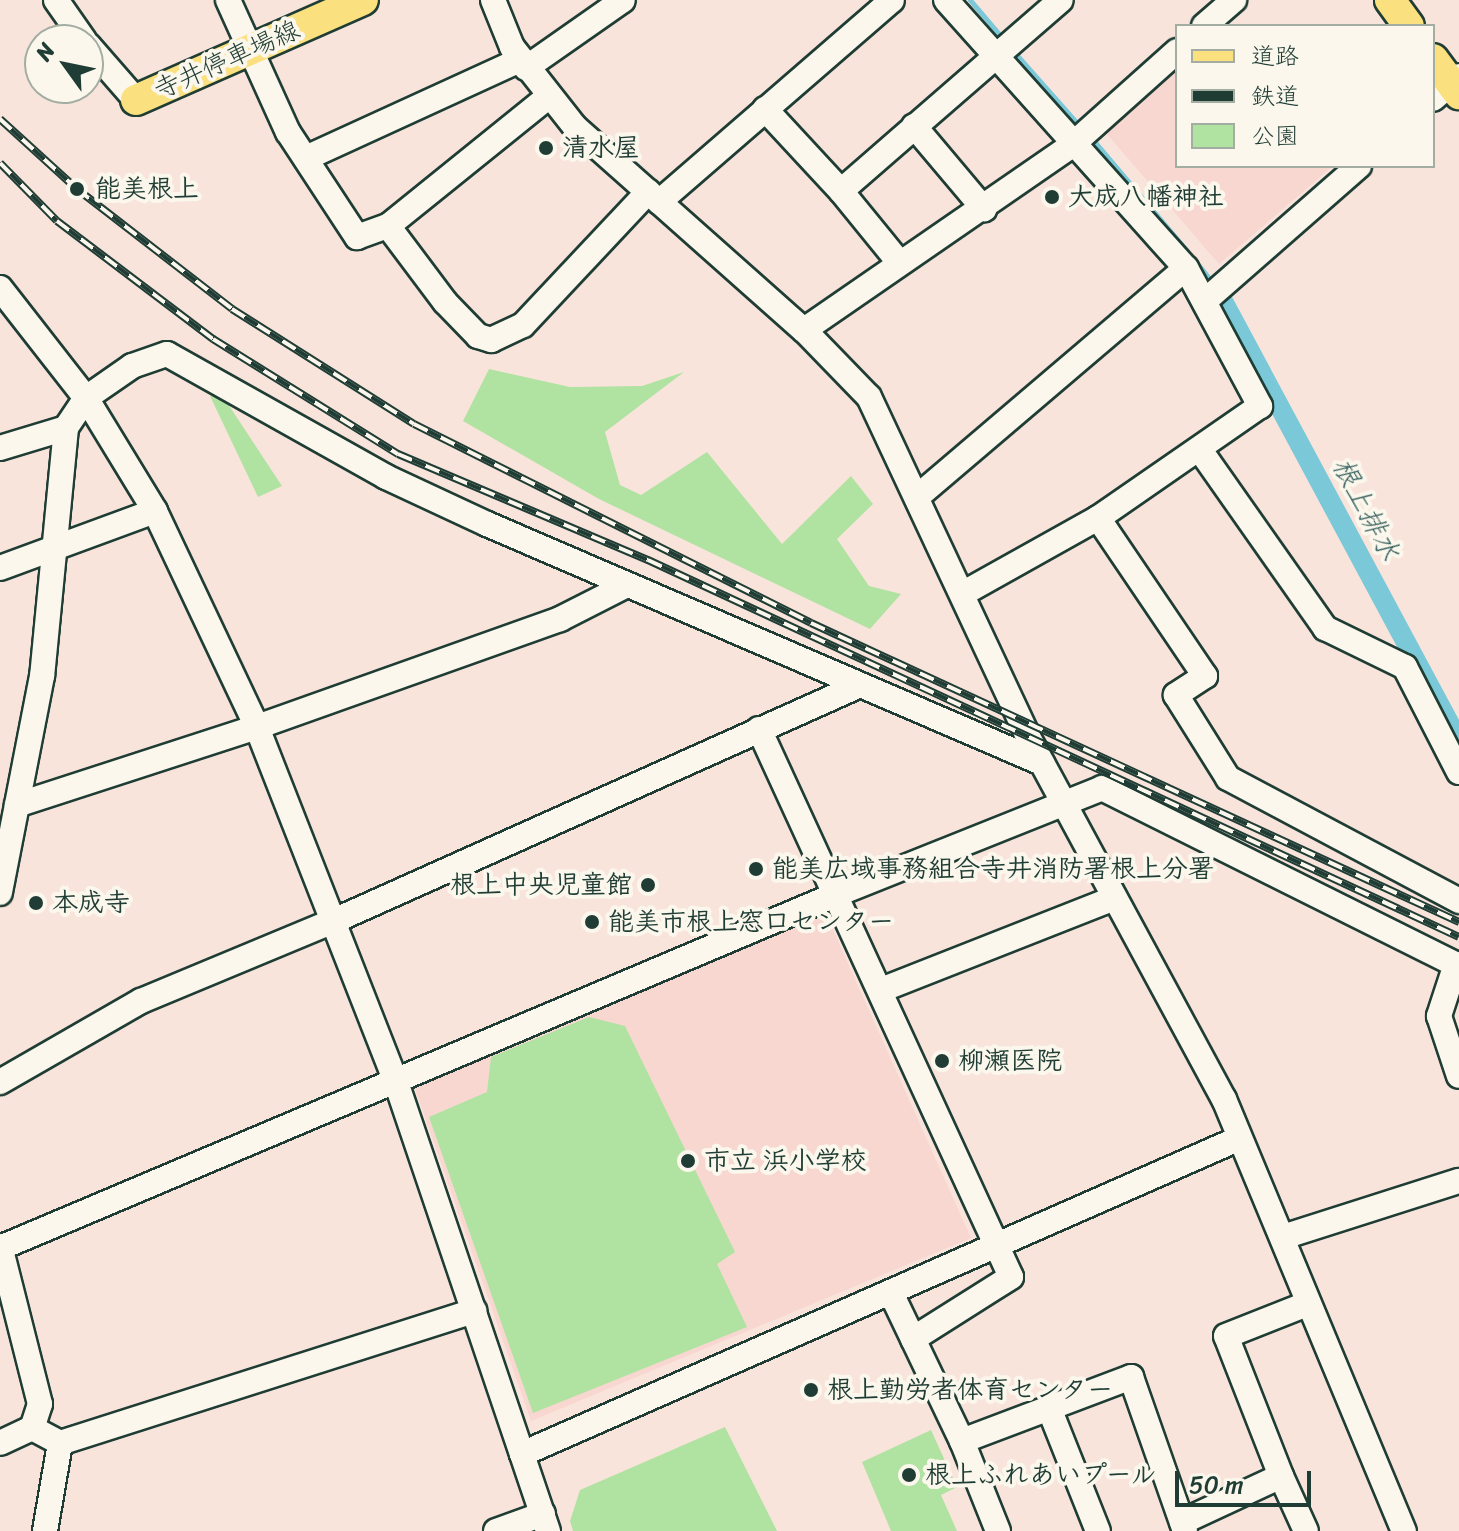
<!DOCTYPE html>
<meta charset="utf-8">
<style>
body{margin:0}
#map{position:relative;width:1459px;height:1531px;overflow:hidden;background:#f9e4dc;font-family:Sriracha,"Klee One",sans-serif}
div>[style]{position:absolute}
.built>*{inset:0;background:#f8d7d0}
.green>*{inset:0;background:#b0e2a2}
.stream>*{height:5px;margin:-2.5px;padding:0 2.5px;transform-origin:2.5px;border-radius:2.5px;background:#7bc9d8}
.canal>*{height:20px;margin:-10px;padding:0 10px;transform-origin:10px;border-radius:10px;background:#7bc9d8}
.roads{filter:drop-shadow(2px 0 #1f3d34) drop-shadow(-2px 0 #1f3d34) drop-shadow(0 2px #1f3d34) drop-shadow(0 -2px #1f3d34)}
.minor>*{height:24px;margin:-12px;padding:0 12px;transform-origin:12px;border-radius:12px;background:#fbf7ec}
.major>*{height:30px;margin:-15px;padding:0 15px;transform-origin:15px;border-radius:15px;background:#fbe080}
.rail>*{height:8px;margin-top:-4px;transform-origin:0;background:repeating-linear-gradient(90deg,#fbf7ec 0 15px,#1f3d34 0 30px);box-sizing:border-box;border-block:2px solid #1f3d34}
.dots>*{width:22px;height:22px;translate:-50% -50%;box-sizing:border-box;border:4px solid #fbf7ec;border-radius:50%}
span{translate:-50% -50%;white-space:nowrap;text-align:center;line-height:1.15;-webkit-text-stroke:8px #fbf7ec;paint-order:stroke}
.street-label{font-size:26px;color:#1f3d34}
.poi-label{font-size:26px;color:#1f3d34;font-weight:700}
.left{translate:0 -50%;text-align:left}
.right{translate:-100% -50%;text-align:right}
.water-label{font-size:28px;color:#36605d;font-style:italic}
.legend{position:absolute;left:1175px;top:24px;width:260px;height:144px;box-sizing:border-box;background:#fbf7ec;border:2px solid #a3ada2;margin:0;padding:10px 14px;list-style:none;font-size:24px;color:#1f3d34}
.legend li{display:flex;align-items:center;gap:16px;height:40px}
.legend b{width:40px;border:2px solid #a3ada2}
.north{position:absolute;left:24px;top:24px;width:80px;height:80px;box-sizing:border-box;background:#fbf7ec;border:2px solid #a3ada2;border-radius:50%;rotate:303deg;font-size:22px;font-weight:700;line-height:32px;text-align:center;color:#1f3d34}
.north::after{content:'';display:block;margin:auto;width:28px;height:36px;background:#1f3d34;clip-path:polygon(50% 0,100% 100%,50% 72%,0 100%)}
.scale{position:absolute;left:1175px;top:1471px;width:136px;height:36px;box-sizing:border-box;border:4px solid #1f3d34;border-top:0;padding-left:10px;font-size:24px;line-height:28px;white-space:nowrap;color:#1f3d34;-webkit-text-stroke:6px #fbf7ec;paint-order:stroke}
</style>
<div id="map">
<div class="built">
<i style="clip-path:polygon(1177px 71px,1177px 166px,1333px 166px,1219px 264px,1106px 133px)"></i>
<i style="clip-path:polygon(825px 912px,971px 1238px,531px 1421px,413px 1083px)"></i>
</div>
<div class="green">
<i style="clip-path:polygon(489px 369px,570px 387px,642px 386px,684px 372px,605px 432px,620px 485px,641px 495px,707px 452px,782px 544px,851px 476px,873px 504px,837px 539px,869px 586px,901px 594px,870px 629px,599px 499px,463px 421px)"></i>
<i style="clip-path:polygon(210px 396px,224px 398px,282px 486px,258px 497px)"></i>
<i style="clip-path:polygon(589px 1017px,625px 1026px,735px 1252px,717px 1264px,747px 1327px,533px 1413px,429px 1117px,487px 1092px,491px 1057px)"></i>
<i style="clip-path:polygon(725px 1427px,777px 1531px,573px 1531px,570px 1521px,580px 1490px)"></i>
<i style="clip-path:polygon(931px 1430px,957px 1487px,941px 1495px,957px 1531px,891px 1531px,862px 1462px)"></i>
</div>
<div class="stream">
<i style="left:970px;top:0;width:52px;rotate:49.6deg"></i>
<i style="left:1014px;top:52px;width:96px;rotate:48.4deg"></i>
<i style="left:1094px;top:141px;width:144px;rotate:49.8deg"></i>
<i style="left:1196px;top:262px;width:27px;rotate:51deg"></i>
</div>
<div class="canal">
<i style="left:1224px;top:303px;width:497px;rotate:61.8deg"></i>
</div>
<div class="roads">
<div class="minor">
<i style="left:56px;top:0;width:49px;rotate:55deg"></i>
<i style="left:228px;top:0;width:145px;rotate:65.6deg"></i>
<i style="left:288px;top:132px;width:126px;rotate:56.7deg"></i>
<i style="left:357px;top:237px;width:33px;rotate:-20deg"></i>
<i style="left:388px;top:226px;width:206px;rotate:-38.9deg"></i>
<i style="left:493px;top:0;width:51px;rotate:68deg"></i>
<i style="left:512px;top:47px;width:102px;rotate:51.8deg"></i>
<i style="left:575px;top:127px;width:306px;rotate:41.6deg"></i>
<i style="left:804px;top:330px;width:93px;rotate:45.9deg"></i>
<i style="left:869px;top:397px;width:373px;rotate:64.9deg"></i>
<i style="left:1027px;top:735px;width:414px;rotate:61.6deg"></i>
<i style="left:1224px;top:1099px;width:468px;rotate:67.4deg"></i>
<i style="left:946px;top:0;width:360px;rotate:48.2deg"></i>
<i style="left:1186px;top:268px;width:157px;rotate:61.8deg"></i>
<i style="left:1260px;top:406px;width:197px;rotate:145.3deg"></i>
<i style="left:1098px;top:518px;width:154px;rotate:150.8deg"></i>
<i style="left:1204px;top:26px;width:40px;rotate:-41deg"></i>
<i style="left:88px;top:45px;width:73px;rotate:48.9deg"></i>
<i style="left:526px;top:68px;width:118px;rotate:-35deg"></i>
<i style="left:1433px;top:99px;width:35px;rotate:-41deg"></i>
<i style="left:765px;top:109px;width:112px;rotate:47.2deg"></i>
<i style="left:841px;top:191px;width:291px;rotate:-41deg"></i>
<i style="left:914px;top:126px;width:109px;rotate:49.9deg"></i>
<i style="left:306px;top:158px;width:235px;rotate:-24.6deg"></i>
<i style="left:841px;top:191px;width:92px;rotate:50.8deg"></i>
<i style="left:659px;top:202px;width:308px;rotate:-40.9deg"></i>
<i style="left:388px;top:226px;width:95px;rotate:53.1deg"></i>
<i style="left:445px;top:302px;width:47px;rotate:45.9deg"></i>
<i style="left:478px;top:336px;width:14px;rotate:17deg"></i>
<i style="left:491px;top:340px;width:35px;rotate:-25deg"></i>
<i style="left:523px;top:325px;width:183px;rotate:-46.8deg"></i>
<i style="left:0;top:288px;width:140px;rotate:52deg"></i>
<i style="left:86px;top:398px;width:36px;rotate:124deg"></i>
<i style="left:66px;top:428px;width:249px;rotate:95.5deg"></i>
<i style="left:42px;top:676px;width:221px;rotate:101deg"></i>
<i style="left:1207px;top:299px;width:202px;rotate:-41.2deg"></i>
<i style="left:804px;top:330px;width:326px;rotate:-34.6deg"></i>
<i style="left:1072px;top:145px;width:141px;rotate:-41.8deg"></i>
<i style="left:0;top:448px;width:69px;rotate:-16.9deg"></i>
<i style="left:1200px;top:450px;width:218px;rotate:54.9deg"></i>
<i style="left:1325px;top:628px;width:89px;rotate:26deg"></i>
<i style="left:1405px;top:667px;width:118px;rotate:62.8deg"></i>
<i style="left:917px;top:497px;width:353px;rotate:-40.4deg"></i>
<i style="left:1098px;top:518px;width:191px;rotate:55.9deg"></i>
<i style="left:1205px;top:676px;width:35px;rotate:147deg"></i>
<i style="left:1176px;top:695px;width:98px;rotate:57.9deg"></i>
<i style="left:1228px;top:778px;width:262px;rotate:28deg"></i>
<i style="left:0;top:568px;width:165px;rotate:-20.2deg"></i>
<i style="left:759px;top:729px;width:603px;rotate:65.3deg"></i>
<i style="left:1011px;top:1277px;width:116px;rotate:147.7deg"></i>
<i style="left:17px;top:805px;width:252px;rotate:-18deg"></i>
<i style="left:257px;top:727px;width:322px;rotate:-19.6deg"></i>
<i style="left:560px;top:619px;width:75px;rotate:-26.9deg"></i>
<i style="left:1456px;top:964px;width:55px;rotate:108.1deg"></i>
<i style="left:1439px;top:1016px;width:63px;rotate:71.6deg"></i>
<i style="left:881px;top:990px;width:251px;rotate:-21.5deg"></i>
<i style="left:0;top:1082px;width:163px;rotate:-29.9deg"></i>
<i style="left:141px;top:1001px;width:211px;rotate:-22.6deg"></i>
<i style="left:336px;top:920px;width:574px;rotate:-24.15deg"></i>
<i style="left:1283px;top:1237px;width:185px;rotate:-17.7deg"></i>
<i style="left:0;top:1246px;width:163px;rotate:75.8deg"></i>
<i style="left:40px;top:1404px;width:25px;rotate:108deg"></i>
<i style="left:32px;top:1428px;width:35px;rotate:155deg"></i>
<i style="left:0;top:1248px;width:907px;rotate:-22.92deg"></i>
<i style="left:835px;top:895px;width:288px;rotate:-21.8deg"></i>
<i style="left:1102px;top:788px;width:399px;rotate:26.5deg"></i>
<i style="left:891px;top:1293px;width:164px;rotate:64.4deg"></i>
<i style="left:962px;top:1441px;width:97px;rotate:68.2deg"></i>
<i style="left:1049px;top:1408px;width:132px;rotate:68.3deg"></i>
<i style="left:32px;top:1428px;width:32px;rotate:28deg"></i>
<i style="left:60px;top:1443px;width:435px;rotate:-17.7deg"></i>
<i style="left:962px;top:1441px;width:181px;rotate:-20.7deg"></i>
<i style="left:1131px;top:1377px;width:163px;rotate:70.7deg"></i>
<i style="left:522px;top:1454px;width:782px;rotate:-23.75deg"></i>
<i style="left:1281px;top:1476px;width:60px;rotate:65.6deg"></i>
<i style="left:1182px;top:1522px;width:109px;rotate:-24.9deg"></i>
<i style="left:1281px;top:1476px;width:150px;rotate:-111.4deg"></i>
<i style="left:1226px;top:1336px;width:87px;rotate:-21.6deg"></i>
<i style="left:45px;top:1531px;width:89px;rotate:-80.3deg"></i>
<i style="left:496px;top:1531px;width:50px;rotate:-19.9deg"></i>
<i style="left:548px;top:1531px;width:474px;rotate:-108.7deg"></i>
<i style="left:396px;top:1082px;width:381px;rotate:-111.4deg"></i>
<i style="left:257px;top:727px;width:239px;rotate:-115.3deg"></i>
<i style="left:155px;top:511px;width:132px;rotate:-121.4deg"></i>
<i style="left:86px;top:398px;width:56px;rotate:-34.8deg"></i>
<i style="left:132px;top:366px;width:37px;rotate:-19deg"></i>
<i style="left:167px;top:354px;width:251px;rotate:29.3deg"></i>
<i style="left:386px;top:477px;width:111px;rotate:25deg"></i>
<i style="left:487px;top:524px;width:604px;rotate:23.3deg"></i>
</div>
<div class="major">
<i style="left:1390px;top:0;width:32px;rotate:54deg"></i>
<i style="left:1433px;top:59px;width:44px;rotate:53.4deg"></i>
<i style="left:136px;top:100px;width:248px;rotate:-23.8deg"></i>
</div>
</div>
<div class="rail">
<i style="left:0;top:119px;width:104px;rotate:42.3deg"></i>
<i style="left:77px;top:189px;width:196px;rotate:37.7deg"></i>
<i style="left:232px;top:309px;width:215px;rotate:32.3deg"></i>
<i style="left:414px;top:424px;width:444px;rotate:26.6deg"></i>
<i style="left:811px;top:623px;width:714px;rotate:24.77deg"></i>
<i style="left:0;top:163px;width:81px;rotate:45.5deg"></i>
<i style="left:57px;top:221px;width:196px;rotate:37.1deg"></i>
<i style="left:213px;top:339px;width:218px;rotate:31.9deg"></i>
<i style="left:398px;top:454px;width:272px;rotate:23deg"></i>
<i style="left:648px;top:560px;width:894px;rotate:24.93deg"></i>
</div>
<div class="dots">
<i style="left:546px;top:148px;background:#1f3d34"></i>
<i style="left:77px;top:189px;background:#1f3d34"></i>
<i style="left:1052px;top:197px;background:#1f3d34"></i>
<i style="left:756px;top:869px;background:#1f3d34"></i>
<i style="left:648px;top:885px;background:#1f3d34"></i>
<i style="left:36px;top:903px;background:#1f3d34"></i>
<i style="left:592px;top:922px;background:#1f3d34"></i>
<i style="left:942px;top:1061px;background:#1f3d34"></i>
<i style="left:688px;top:1161px;background:#1f3d34"></i>
<i style="left:811px;top:1390px;background:#1f3d34"></i>
<i style="left:909px;top:1475px;background:#1f3d34"></i>
</div>
<div class="street-label">
<span style="left:227px;top:60px;rotate:-24deg">寺井停車場線</span>
</div>
<div class="poi-label">
<span class="left" style="left:562px;top:148px">清水屋</span>
<span class="left" style="left:95px;top:189px">能美根上</span>
<span class="left" style="left:1068px;top:197px">大成八幡神社</span>
<span class="left" style="left:772px;top:869px">能美広域事務組合寺井消防署根上分署</span>
<span class="right" style="left:632px;top:885px">根上中央児童館</span>
<span class="left" style="left:52px;top:903px">本成寺</span>
<span class="left" style="left:608px;top:922px">能美市根上窓口センター</span>
<span class="left" style="left:958px;top:1061px">柳瀬医院</span>
<span class="left" style="left:704px;top:1161px">市立 浜小学校</span>
<span class="left" style="left:827px;top:1390px">根上勤労者体育センター</span>
<span class="left" style="left:925px;top:1475px">根上ふれあいプール</span>
</div>
<div class="water-label">
<span style="left:1366px;top:509px;rotate:62deg">根上排水</span>
</div>
<ul class="legend">
<li><b style="height:10px;background:#fbe080"></b>道路</li>
<li><b style="height:10px;background:#1f3d34"></b>鉄道</li>
<li><b style="height:22px;background:#b0e2a2"></b>公園</li>
</ul>
<div class="north">N</div>
<div class="scale">50 m</div>
</div>
